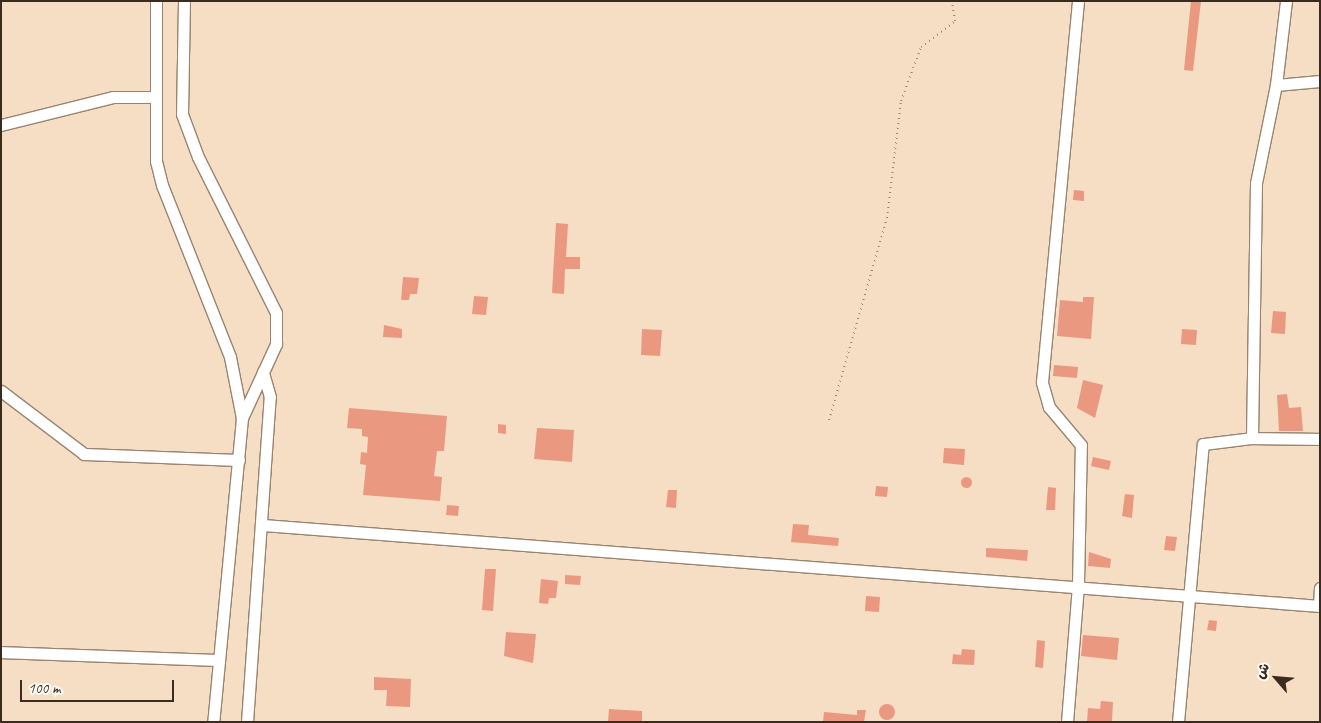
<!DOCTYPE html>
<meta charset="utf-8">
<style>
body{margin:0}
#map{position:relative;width:1321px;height:723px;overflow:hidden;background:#f5dec4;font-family:Caveat,"Playpen Sans Arabic",sans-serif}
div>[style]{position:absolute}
.building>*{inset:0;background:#ea9980}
.round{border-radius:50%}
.path>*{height:2px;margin-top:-1px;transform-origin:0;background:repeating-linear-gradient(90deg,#988471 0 1px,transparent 0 5px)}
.roads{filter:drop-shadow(1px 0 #988471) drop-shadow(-1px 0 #988471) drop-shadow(0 1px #988471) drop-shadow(0 -1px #988471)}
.minor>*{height:11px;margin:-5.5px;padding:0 5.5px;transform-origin:5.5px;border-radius:5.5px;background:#fff}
span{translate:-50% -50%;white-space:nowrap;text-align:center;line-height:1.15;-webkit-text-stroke:4.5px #fdfcf7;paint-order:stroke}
.frame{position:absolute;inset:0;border:2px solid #3b2a1e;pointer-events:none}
.north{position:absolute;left:1251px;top:653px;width:50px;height:50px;-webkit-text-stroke:4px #fdfcf7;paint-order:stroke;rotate:297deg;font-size:14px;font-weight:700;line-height:20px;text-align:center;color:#3b2a1e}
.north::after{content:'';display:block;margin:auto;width:18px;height:22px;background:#3b2a1e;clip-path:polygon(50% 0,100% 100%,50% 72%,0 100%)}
.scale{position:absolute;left:20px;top:680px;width:154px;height:22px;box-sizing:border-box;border:2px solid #3b2a1e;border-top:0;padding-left:6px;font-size:15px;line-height:18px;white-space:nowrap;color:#3b2a1e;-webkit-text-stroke:4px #fdfcf7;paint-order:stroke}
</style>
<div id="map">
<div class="building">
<i style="clip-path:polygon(1191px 1px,1201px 1px,1193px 71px,1184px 70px)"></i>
<i style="clip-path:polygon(1074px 190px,1084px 191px,1084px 201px,1073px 200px)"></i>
<i style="clip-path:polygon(556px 223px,568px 224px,566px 257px,580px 257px,580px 269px,565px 269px,564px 294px,552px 293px)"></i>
<i style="clip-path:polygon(403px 277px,419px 278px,417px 294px,410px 294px,409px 300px,401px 300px)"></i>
<i style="clip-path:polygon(474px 296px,488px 297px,486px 315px,472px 314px)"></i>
<i style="clip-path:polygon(1083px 297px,1094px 297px,1091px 339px,1057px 336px,1060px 300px,1083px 302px)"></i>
<i style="clip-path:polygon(1273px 311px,1286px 312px,1285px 334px,1271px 333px)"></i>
<i style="clip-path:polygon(384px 325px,402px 329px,402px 338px,383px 337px)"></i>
<i style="clip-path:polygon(642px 329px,662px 330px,660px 356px,641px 355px)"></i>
<i style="clip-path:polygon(1182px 329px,1197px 330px,1196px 345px,1181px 344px)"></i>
<i style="clip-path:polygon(1054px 365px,1078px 367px,1077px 378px,1053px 376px)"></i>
<i style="clip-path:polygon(1083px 380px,1103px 385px,1095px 418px,1077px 408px)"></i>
<i style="clip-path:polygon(1287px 394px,1289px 408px,1301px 407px,1303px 431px,1279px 431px,1277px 395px)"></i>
<i style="clip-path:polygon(349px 408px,447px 416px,444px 451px,437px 451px,434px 476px,442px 477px,440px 501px,363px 495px,366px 465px,360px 464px,361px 452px,367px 453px,368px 437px,362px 436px,362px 429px,347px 428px)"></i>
<i style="clip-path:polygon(498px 424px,506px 425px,506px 434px,498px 433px)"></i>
<i style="clip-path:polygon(537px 428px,574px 430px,572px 462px,534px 459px)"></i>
<i style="clip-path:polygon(944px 448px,965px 449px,964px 465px,943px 463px)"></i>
<i style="clip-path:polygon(1093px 457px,1111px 461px,1109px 470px,1091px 466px)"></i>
<i class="round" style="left:960.5px;top:476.5px;width:11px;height:11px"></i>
<i style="clip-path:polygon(876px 486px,888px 487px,887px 497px,875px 496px)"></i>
<i style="clip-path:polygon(1048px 487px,1056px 488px,1055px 510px,1046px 510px)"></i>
<i style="clip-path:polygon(668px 490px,677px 490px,676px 508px,666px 507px)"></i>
<i style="clip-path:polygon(1125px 494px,1134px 495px,1132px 518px,1122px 516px)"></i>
<i style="clip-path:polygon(447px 505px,459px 506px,458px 516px,446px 515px)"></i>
<i style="clip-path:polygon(793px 524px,809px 525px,808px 535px,839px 538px,838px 546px,791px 542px)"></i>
<i style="clip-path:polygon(1166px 536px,1177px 537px,1175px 551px,1164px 550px)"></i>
<i style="clip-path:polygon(986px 548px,1028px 550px,1027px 561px,986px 557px)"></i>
<i style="clip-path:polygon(1089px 552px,1111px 559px,1110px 568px,1088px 566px)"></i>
<i style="clip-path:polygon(485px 569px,496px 569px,493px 611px,482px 610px)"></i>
<i style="clip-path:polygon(565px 575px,581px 576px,580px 585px,565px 584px)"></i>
<i style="clip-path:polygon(541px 579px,558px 581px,556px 598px,549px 598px,548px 604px,539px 603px)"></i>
<i style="clip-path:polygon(866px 596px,880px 597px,879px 612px,865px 611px)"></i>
<i style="clip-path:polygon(1209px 620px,1217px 621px,1216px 631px,1207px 630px)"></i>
<i style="clip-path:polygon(506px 632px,536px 634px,533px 663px,504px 656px)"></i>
<i style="clip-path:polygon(1083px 635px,1119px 638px,1117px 660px,1081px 656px)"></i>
<i style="clip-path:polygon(1037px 640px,1045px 641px,1043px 668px,1035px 667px)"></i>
<i style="clip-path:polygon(962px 649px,975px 650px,974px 665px,952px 664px,953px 654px,961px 655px)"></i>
<i style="clip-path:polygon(374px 677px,411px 679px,410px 707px,386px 706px,387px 690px,374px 690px)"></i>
<i style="clip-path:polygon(1101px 701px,1113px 702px,1112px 722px,1087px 722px,1088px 708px,1100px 709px)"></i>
<i class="round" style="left:879px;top:704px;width:16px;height:16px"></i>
<i style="clip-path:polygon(609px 709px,642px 711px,642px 722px,608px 722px)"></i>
<i style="clip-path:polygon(857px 710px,866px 710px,864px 722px,823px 722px,824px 712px,857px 715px)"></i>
</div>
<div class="path">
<i style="left:829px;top:420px;width:210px;rotate:-74deg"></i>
<i style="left:887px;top:218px;width:118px;rotate:-83.2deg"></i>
<i style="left:901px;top:101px;width:58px;rotate:-69.7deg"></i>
<i style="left:921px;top:47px;width:43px;rotate:-37.4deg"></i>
<i style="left:955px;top:21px;width:20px;rotate:-99deg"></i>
</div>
<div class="roads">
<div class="minor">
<i style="left:156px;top:1px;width:160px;rotate:90deg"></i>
<i style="left:156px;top:161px;width:25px;rotate:76deg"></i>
<i style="left:162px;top:185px;width:185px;rotate:68.4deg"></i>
<i style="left:230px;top:357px;width:62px;rotate:78.9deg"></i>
<i style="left:242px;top:418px;width:305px;rotate:95.4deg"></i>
<i style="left:184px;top:1px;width:113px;rotate:91deg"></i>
<i style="left:182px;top:114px;width:46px;rotate:69.6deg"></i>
<i style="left:198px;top:157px;width:174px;rotate:63.4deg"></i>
<i style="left:276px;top:313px;width:31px;rotate:90deg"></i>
<i style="left:276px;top:344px;width:81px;rotate:114.7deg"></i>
<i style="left:1276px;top:85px;width:44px;rotate:-5.2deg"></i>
<i style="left:1px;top:125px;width:115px;rotate:-14deg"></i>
<i style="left:113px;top:97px;width:42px"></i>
<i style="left:1px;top:391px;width:104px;rotate:37.2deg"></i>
<i style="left:84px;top:454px;width:155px;rotate:2.2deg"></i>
<i style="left:1252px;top:438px;width:68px;rotate:0.8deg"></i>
<i style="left:263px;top:525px;width:1060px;rotate:4.38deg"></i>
<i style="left:1319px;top:606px;width:18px;rotate:-87deg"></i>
<i style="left:1px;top:652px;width:218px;rotate:2.1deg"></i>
<i style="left:247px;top:722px;width:326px;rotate:-86deg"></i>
<i style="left:270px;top:397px;width:26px;rotate:-106deg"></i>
<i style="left:1067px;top:722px;width:138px;rotate:-85.4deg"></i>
<i style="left:1078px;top:584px;width:139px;rotate:-88.8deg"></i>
<i style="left:1081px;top:445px;width:50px;rotate:-130.1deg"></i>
<i style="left:1049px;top:407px;width:26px;rotate:-106deg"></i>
<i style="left:1042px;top:382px;width:383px;rotate:-84.6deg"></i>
<i style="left:1178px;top:722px;width:279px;rotate:-84.9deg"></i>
<i style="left:1203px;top:444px;width:49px;rotate:-7deg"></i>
<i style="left:1252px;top:438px;width:255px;rotate:-89.1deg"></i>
<i style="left:1256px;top:183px;width:100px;rotate:-78.5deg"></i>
<i style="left:1276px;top:85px;width:85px;rotate:-83.2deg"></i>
</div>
</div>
<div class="frame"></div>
<div class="north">ش</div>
<div class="scale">100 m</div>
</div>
